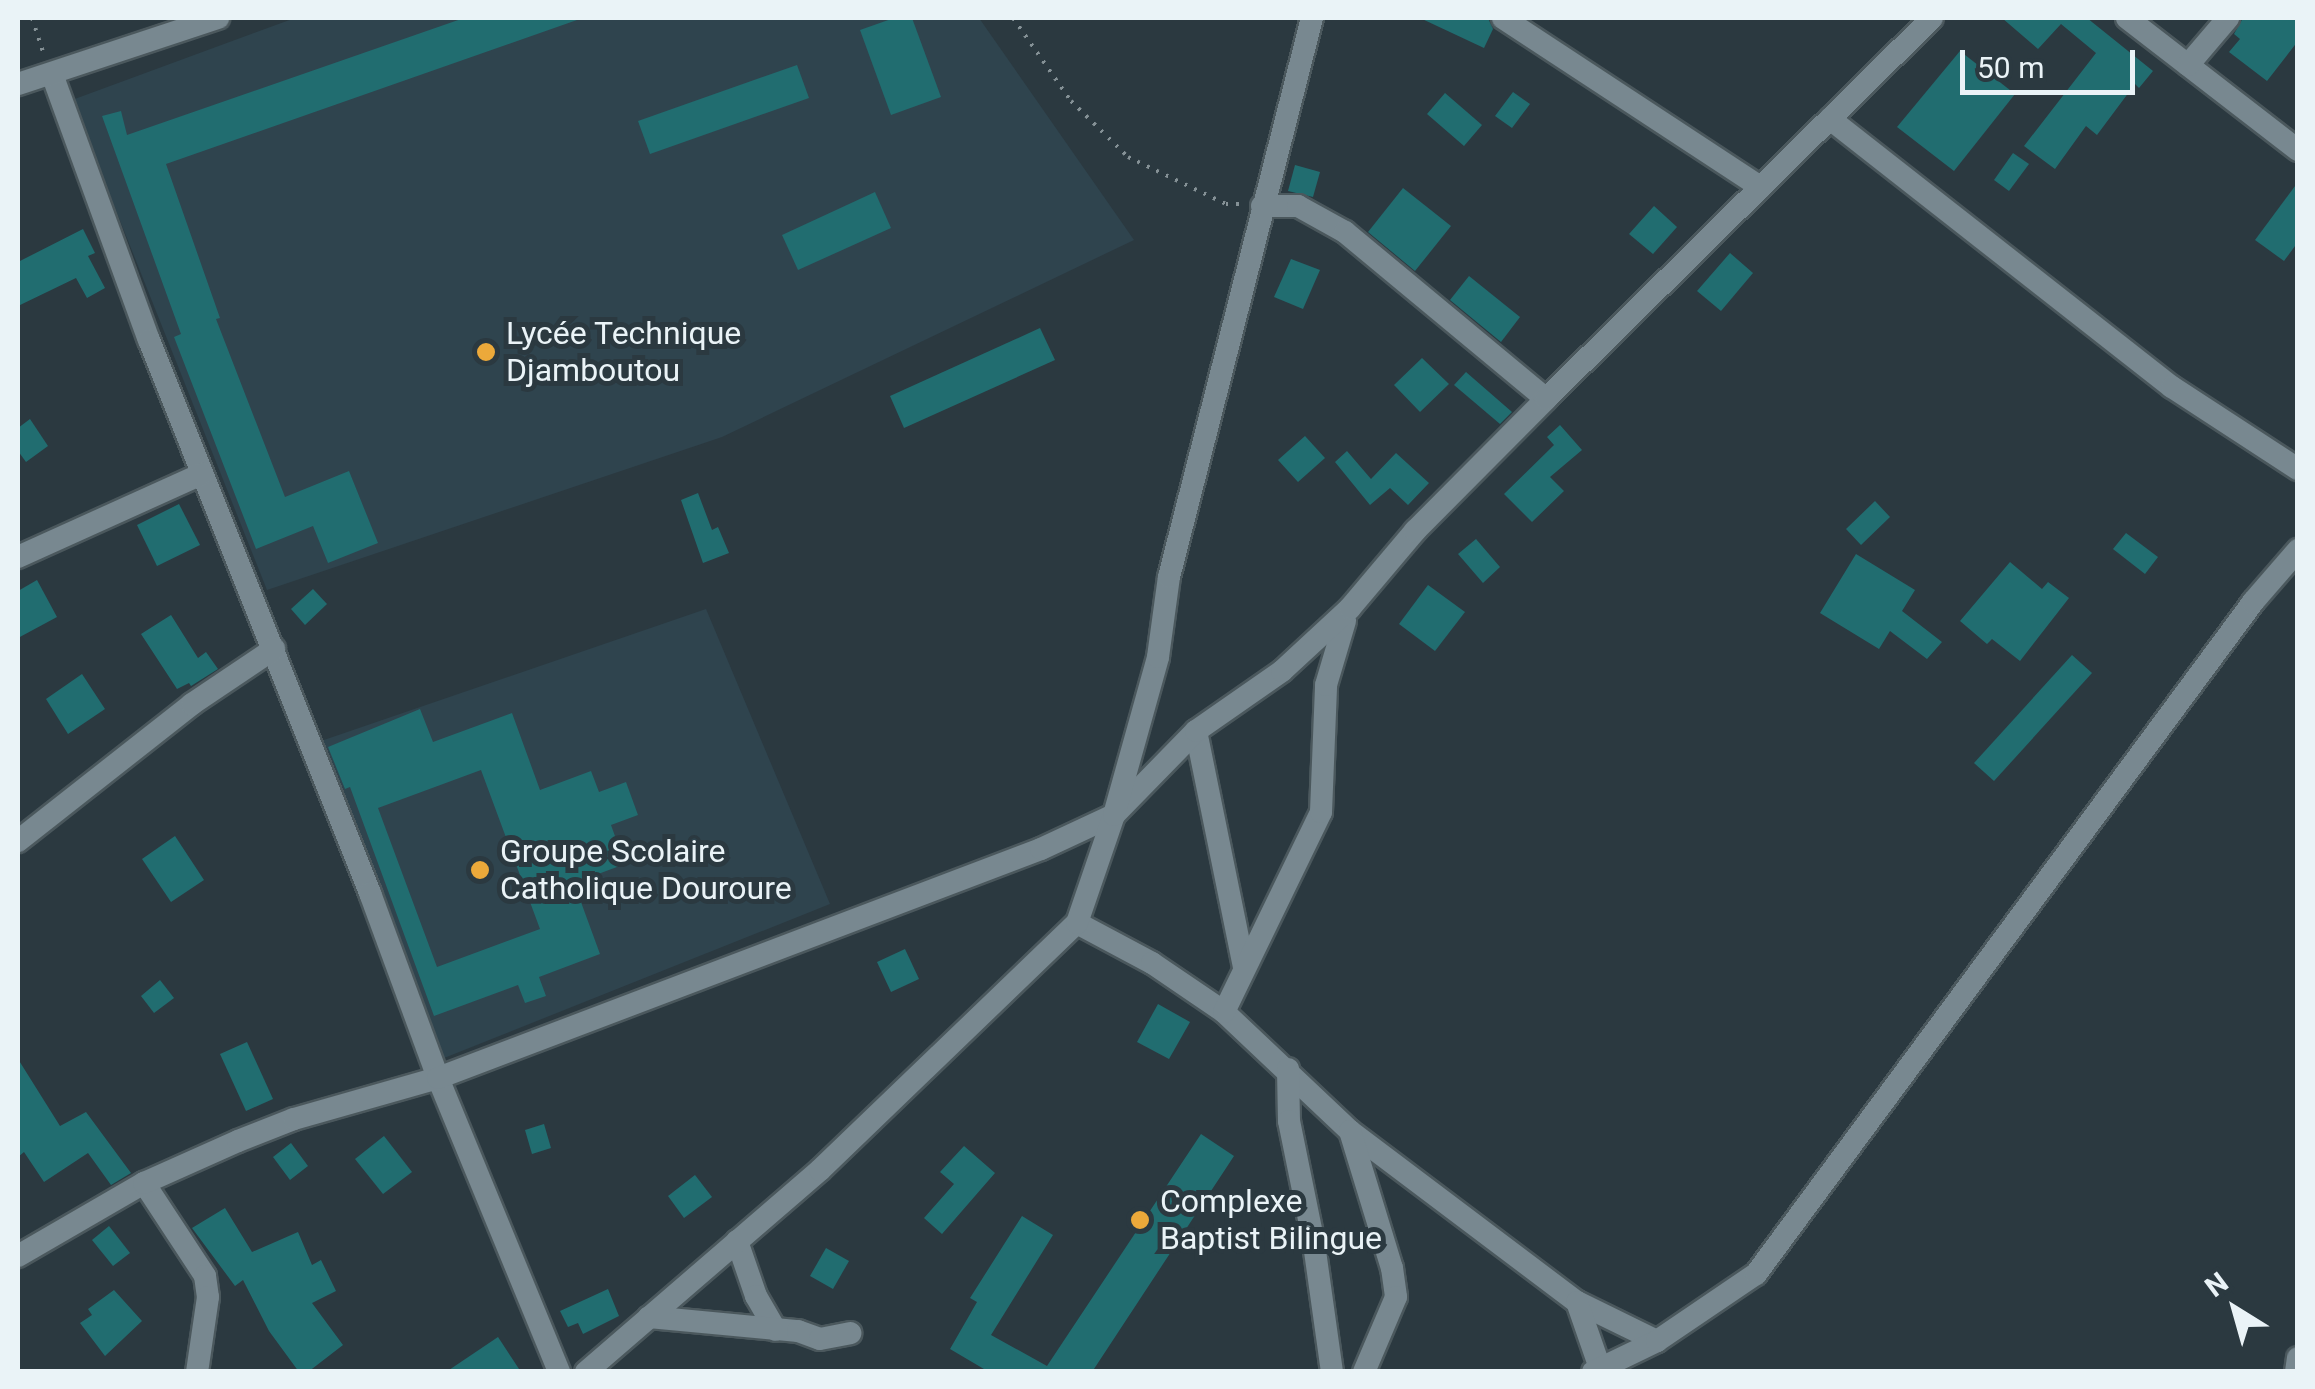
<!DOCTYPE html>
<meta charset="utf-8">
<style>
body{margin:0}
#map{position:relative;width:2315px;height:1389px;overflow:hidden;background:#2b3940;font-family:Roboto,sans-serif}
div>[style]{position:absolute}
.built>*{inset:0;background:#2f444e}
.building>*{inset:0;background:#216d70}
.path>*{height:4px;margin-top:-2px;transform-origin:0;background:repeating-linear-gradient(90deg,#859196 0 2.5px,transparent 0 10.5px)}
.roads{filter:drop-shadow(2px 0 #4b585d) drop-shadow(-2px 0 #4b585d) drop-shadow(0 2px #4b585d) drop-shadow(0 -2px #4b585d)}
.minor>*{height:22px;margin:-11px;padding:0 11px;transform-origin:11px;border-radius:11px;background:#788890}
.dots>*{width:28px;height:28px;translate:-50% -50%;box-sizing:border-box;border:5px solid #2b3940;border-radius:50%}
span{translate:-50% -50%;white-space:nowrap;text-align:center;line-height:1.15;-webkit-text-stroke:10px #2b3940;paint-order:stroke}
.poi-label{font-size:32px;color:#eaf3f7}
.left{translate:0 -50%;text-align:left}
.frame{position:absolute;inset:0;border:20px solid #eaf3f7;pointer-events:none}
.north{position:absolute;left:2185px;top:1259px;width:100px;height:100px;-webkit-text-stroke:8px #2b3940;paint-order:stroke;rotate:323deg;font-size:28px;font-weight:700;line-height:40px;text-align:center;color:#eaf3f7}
.north::after{content:'';display:block;margin:auto;width:35px;height:45px;background:#eaf3f7;clip-path:polygon(50% 0,100% 100%,50% 72%,0 100%)}
.scale{position:absolute;left:1960px;top:50px;width:175px;height:45px;box-sizing:border-box;border:5px solid #eaf3f7;border-top:0;padding-left:12px;font-size:30px;line-height:35px;white-space:nowrap;color:#eaf3f7;-webkit-text-stroke:8px #2b3940;paint-order:stroke}
</style>
<div id="map">
<div class="built">
<i style="clip-path:polygon(295px 18px,979px 18px,1134px 240px,722px 437px,267px 590px,72px 100px)"></i>
<i style="clip-path:polygon(706px 609px,830px 904px,439px 1060px,321px 741px)"></i>
</div>
<div class="building">
<i style="clip-path:polygon(464px 18px,577px 20px,166px 164px,220px 318px,216px 319px,285px 497px,349px 471px,378px 543px,328px 563px,313px 526px,256px 549px,174px 337px,181px 334px,102px 116px,121px 111px,127px 135px)"></i>
<i style="clip-path:polygon(894px 18px,912px 18px,941px 97px,891px 115px,860px 30px)"></i>
<i style="clip-path:polygon(1420px 18px,1488px 18px,1493px 29px,1484px 48px)"></i>
<i style="clip-path:polygon(2002px 18px,2087px 18px,2153px 71px,2139px 88px,2135px 84px,2097px 135px,2086px 126px,2055px 169px,2024px 146px,2096px 53px,2061px 24px,2038px 49px)"></i>
<i style="clip-path:polygon(2243px 18px,2298px 18px,2298px 41px,2267px 81px,2229px 52px,2240px 39px,2234px 34px)"></i>
<i style="clip-path:polygon(1960px 51px,2015px 94px,1954px 171px,1897px 127px)"></i>
<i style="clip-path:polygon(797px 65px,809px 98px,650px 154px,638px 121px)"></i>
<i style="clip-path:polygon(1513px 92px,1530px 104px,1512px 128px,1495px 116px)"></i>
<i style="clip-path:polygon(1445px 93px,1482px 125px,1464px 146px,1427px 114px)"></i>
<i style="clip-path:polygon(2013px 153px,2029px 164px,2009px 191px,1994px 180px)"></i>
<i style="clip-path:polygon(1295px 165px,1320px 172px,1313px 197px,1288px 191px)"></i>
<i style="clip-path:polygon(2298px 182px,2298px 242px,2284px 261px,2255px 240px)"></i>
<i style="clip-path:polygon(1403px 188px,1451px 226px,1415px 271px,1368px 232px)"></i>
<i style="clip-path:polygon(875px 192px,891px 228px,798px 270px,782px 235px)"></i>
<i style="clip-path:polygon(1654px 206px,1677px 227px,1653px 254px,1629px 234px)"></i>
<i style="clip-path:polygon(83px 229px,95px 253px,88px 256px,105px 288px,87px 298px,76px 278px,18px 306px,18px 262px)"></i>
<i style="clip-path:polygon(1730px 253px,1753px 273px,1721px 311px,1697px 291px)"></i>
<i style="clip-path:polygon(1291px 259px,1320px 270px,1303px 309px,1274px 297px)"></i>
<i style="clip-path:polygon(1469px 276px,1520px 317px,1501px 342px,1450px 300px)"></i>
<i style="clip-path:polygon(1040px 328px,1055px 360px,904px 428px,890px 396px)"></i>
<i style="clip-path:polygon(1422px 358px,1449px 384px,1420px 412px,1394px 385px)"></i>
<i style="clip-path:polygon(1466px 372px,1512px 412px,1500px 424px,1454px 385px)"></i>
<i style="clip-path:polygon(30px 419px,48px 446px,26px 462px,18px 451px,18px 428px)"></i>
<i style="clip-path:polygon(1560px 425px,1582px 450px,1550px 477px,1564px 491px,1532px 522px,1504px 494px,1554px 445px,1547px 437px)"></i>
<i style="clip-path:polygon(1305px 436px,1325px 458px,1298px 482px,1278px 460px)"></i>
<i style="clip-path:polygon(1347px 451px,1371px 479px,1396px 453px,1429px 483px,1408px 505px,1390px 488px,1370px 505px,1335px 462px)"></i>
<i style="clip-path:polygon(698px 493px,712px 530px,718px 527px,729px 553px,703px 563px,681px 500px)"></i>
<i style="clip-path:polygon(1875px 501px,1890px 517px,1861px 545px,1846px 529px)"></i>
<i style="clip-path:polygon(179px 504px,200px 545px,157px 566px,137px 525px)"></i>
<i style="clip-path:polygon(2126px 533px,2158px 557px,2145px 574px,2113px 549px)"></i>
<i style="clip-path:polygon(1476px 539px,1500px 567px,1483px 583px,1458px 554px)"></i>
<i style="clip-path:polygon(1856px 554px,1915px 590px,1902px 611px,1942px 642px,1927px 659px,1890px 631px,1879px 649px,1820px 613px)"></i>
<i style="clip-path:polygon(2010px 562px,2042px 589px,2048px 582px,2069px 598px,2020px 661px,1992px 639px,1987px 644px,1960px 621px)"></i>
<i style="clip-path:polygon(37px 580px,57px 617px,18px 638px,18px 591px)"></i>
<i style="clip-path:polygon(1428px 585px,1465px 612px,1435px 651px,1399px 624px)"></i>
<i style="clip-path:polygon(313px 589px,327px 604px,305px 625px,291px 609px)"></i>
<i style="clip-path:polygon(171px 615px,198px 658px,206px 652px,218px 669px,191px 686px,189px 683px,177px 689px,141px 634px)"></i>
<i style="clip-path:polygon(2072px 655px,2092px 673px,1994px 781px,1974px 763px)"></i>
<i style="clip-path:polygon(82px 674px,105px 709px,68px 734px,46px 699px)"></i>
<i style="clip-path:polygon(evenodd,420px 709px,433px 742px,512px 713px,540px 790px,591px 771px,599px 792px,626px 782px,638px 815px,611px 825px,625px 864px,574px 883px,600px 954px,539px 977px,546px 996px,525px 1003px,518px 985px,434px 1016px,350px 787px,345px 789px,328px 747px,420px 709px,481px 770px,540px 929px,437px 967px,378px 808px,481px 770px)"></i>
<i style="clip-path:polygon(175px 836px,204px 880px,171px 902px,142px 859px)"></i>
<i style="clip-path:polygon(905px 949px,919px 979px,891px 992px,877px 962px)"></i>
<i style="clip-path:polygon(160px 980px,174px 998px,154px 1013px,141px 996px)"></i>
<i style="clip-path:polygon(1158px 1004px,1190px 1022px,1169px 1059px,1137px 1042px)"></i>
<i style="clip-path:polygon(247px 1042px,273px 1099px,246px 1111px,220px 1054px)"></i>
<i style="clip-path:polygon(18px 1059px,60px 1126px,86px 1112px,131px 1173px,111px 1185px,88px 1153px,44px 1182px,24px 1152px,18px 1157px)"></i>
<i style="clip-path:polygon(544px 1124px,551px 1148px,532px 1154px,525px 1130px)"></i>
<i style="clip-path:polygon(1201px 1134px,1234px 1156px,1092px 1372px,989px 1372px,950px 1349px,977px 1302px,970px 1298px,1022px 1216px,1053px 1235px,991px 1335px,1047px 1366px)"></i>
<i style="clip-path:polygon(384px 1136px,412px 1172px,383px 1194px,355px 1159px)"></i>
<i style="clip-path:polygon(291px 1143px,308px 1166px,290px 1180px,273px 1157px)"></i>
<i style="clip-path:polygon(964px 1146px,995px 1173px,942px 1234px,924px 1218px,954px 1184px,940px 1172px)"></i>
<i style="clip-path:polygon(695px 1175px,712px 1197px,684px 1218px,668px 1196px)"></i>
<i style="clip-path:polygon(225px 1208px,252px 1252px,298px 1232px,312px 1265px,321px 1260px,336px 1291px,312px 1303px,343px 1345px,308px 1372px,299px 1372px,269px 1331px,243px 1280px,235px 1286px,192px 1228px)"></i>
<i style="clip-path:polygon(109px 1226px,130px 1253px,113px 1266px,92px 1240px)"></i>
<i style="clip-path:polygon(826px 1248px,849px 1261px,833px 1289px,810px 1276px)"></i>
<i style="clip-path:polygon(608px 1289px,619px 1316px,583px 1334px,578px 1323px,568px 1327px,560px 1311px)"></i>
<i style="clip-path:polygon(114px 1290px,142px 1321px,105px 1356px,80px 1323px,92px 1315px,88px 1309px)"></i>
<i style="clip-path:polygon(498px 1337px,521px 1372px,446px 1372px)"></i>
</div>
<div class="path">
<i style="left:32px;top:18px;width:35px;rotate:72deg"></i>
<i style="left:1013px;top:18px;width:101px;rotate:55.1deg"></i>
<i style="left:1071px;top:101px;width:80px;rotate:44.5deg"></i>
<i style="left:1128px;top:157px;width:109px;rotate:25.6deg"></i>
<i style="left:1226px;top:204px;width:16px"></i>
</div>
<div class="roads">
<div class="minor">
<i style="left:1503px;top:18px;width:308px;rotate:33.3deg"></i>
<i style="left:2127px;top:18px;width:216px;rotate:37.7deg"></i>
<i style="left:2188px;top:65px;width:62px;rotate:-49.6deg"></i>
<i style="left:52px;top:74px;width:283px;rotate:70deg"></i>
<i style="left:149px;top:340px;width:596px;rotate:68.22deg"></i>
<i style="left:370px;top:893px;width:197px;rotate:69.8deg"></i>
<i style="left:438px;top:1078px;width:318px;rotate:67.6deg"></i>
<i style="left:18px;top:84px;width:211px;rotate:-18.3deg"></i>
<i style="left:1830px;top:119px;width:434px;rotate:38.1deg"></i>
<i style="left:2172px;top:387px;width:150px;rotate:33.1deg"></i>
<i style="left:1262px;top:206px;width:36px"></i>
<i style="left:1298px;top:206px;width:54px;rotate:29deg"></i>
<i style="left:1345px;top:232px;width:261px;rotate:39.7deg"></i>
<i style="left:18px;top:557px;width:202px;rotate:-24.3deg"></i>
<i style="left:1196px;top:731px;width:241px;rotate:78.5deg"></i>
<i style="left:18px;top:841px;width:221px;rotate:-38.2deg"></i>
<i style="left:192px;top:704px;width:99px;rotate:-33.9deg"></i>
<i style="left:1077px;top:923px;width:85px;rotate:28.1deg"></i>
<i style="left:1152px;top:963px;width:87px;rotate:34.2deg"></i>
<i style="left:1224px;top:1012px;width:173px;rotate:43.4deg"></i>
<i style="left:1350px;top:1131px;width:284px;rotate:37deg"></i>
<i style="left:1577px;top:1302px;width:89px;rotate:26deg"></i>
<i style="left:1224px;top:1012px;width:222px;rotate:-64.1deg"></i>
<i style="left:1321px;top:812px;width:127px;rotate:-87.7deg"></i>
<i style="left:1326px;top:685px;width:67px;rotate:-73.5deg"></i>
<i style="left:1288px;top:1069px;width:52px;rotate:88.9deg"></i>
<i style="left:1289px;top:1121px;width:126px;rotate:78.5deg"></i>
<i style="left:1314px;top:1244px;width:129px;rotate:82deg"></i>
<i style="left:1350px;top:1131px;width:143px;rotate:73deg"></i>
<i style="left:1392px;top:1268px;width:29px;rotate:82deg"></i>
<i style="left:1396px;top:1297px;width:82px;rotate:113.1deg"></i>
<i style="left:144px;top:1183px;width:111px;rotate:56.7deg"></i>
<i style="left:205px;top:1276px;width:21px;rotate:82deg"></i>
<i style="left:208px;top:1297px;width:76px;rotate:98.3deg"></i>
<i style="left:737px;top:1241px;width:58px;rotate:70.9deg"></i>
<i style="left:756px;top:1296px;width:39px;rotate:60deg"></i>
<i style="left:18px;top:1256px;width:146px;rotate:-30.1deg"></i>
<i style="left:144px;top:1183px;width:103px;rotate:-24.1deg"></i>
<i style="left:238px;top:1141px;width:60px;rotate:-21.4deg"></i>
<i style="left:294px;top:1119px;width:150px;rotate:-15.9deg"></i>
<i style="left:438px;top:1078px;width:645px;rotate:-20.8deg"></i>
<i style="left:1041px;top:849px;width:81px;rotate:-25deg"></i>
<i style="left:1114px;top:815px;width:117px;rotate:-45.7deg"></i>
<i style="left:1196px;top:731px;width:105px;rotate:-34.9deg"></i>
<i style="left:1282px;top:671px;width:93px;rotate:-42.8deg"></i>
<i style="left:1350px;top:608px;width:101px;rotate:-49.8deg"></i>
<i style="left:1415px;top:531px;width:186px;rotate:-45.2deg"></i>
<i style="left:1546px;top:399px;width:542px;rotate:-44.63deg"></i>
<i style="left:1577px;top:1302px;width:70px;rotate:70.8deg"></i>
<i style="left:649px;top:1317px;width:150px;rotate:5.4deg"></i>
<i style="left:798px;top:1331px;width:23px;rotate:20deg"></i>
<i style="left:820px;top:1339px;width:31px;rotate:-11deg"></i>
<i style="left:586px;top:1372px;width:309px;rotate:-40.8deg"></i>
<i style="left:820px;top:1170px;width:356px;rotate:-43.9deg"></i>
<i style="left:1077px;top:923px;width:114px;rotate:-71.1deg"></i>
<i style="left:1114px;top:815px;width:164px;rotate:-74.4deg"></i>
<i style="left:1158px;top:657px;width:81px;rotate:-82.2deg"></i>
<i style="left:1169px;top:577px;width:577px;rotate:-75.65deg"></i>
<i style="left:1593px;top:1372px;width:71px;rotate:-25.8deg"></i>
<i style="left:1657px;top:1341px;width:120px;rotate:-34.1deg"></i>
<i style="left:1756px;top:1274px;width:836px;rotate:-53.51deg"></i>
<i style="left:2253px;top:602px;width:69px;rotate:-49.1deg"></i>
<i style="left:2296px;top:1372px;width:14px;rotate:-82deg"></i>
</div>
</div>
<div class="dots">
<i style="left:486px;top:352px;background:#eca93a"></i>
<i style="left:480px;top:870px;background:#eca93a"></i>
<i style="left:1140px;top:1220px;background:#eca93a"></i>
</div>
<div class="poi-label">
<span class="left" style="left:506px;top:352px">Lycée Technique<br>Djamboutou</span>
<span class="left" style="left:500px;top:870px">Groupe Scolaire<br>Catholique Douroure</span>
<span class="left" style="left:1160px;top:1220px">Complexe<br>Baptist Bilingue</span>
</div>
<div class="frame"></div>
<div class="north">N</div>
<div class="scale">50 m</div>
</div>
